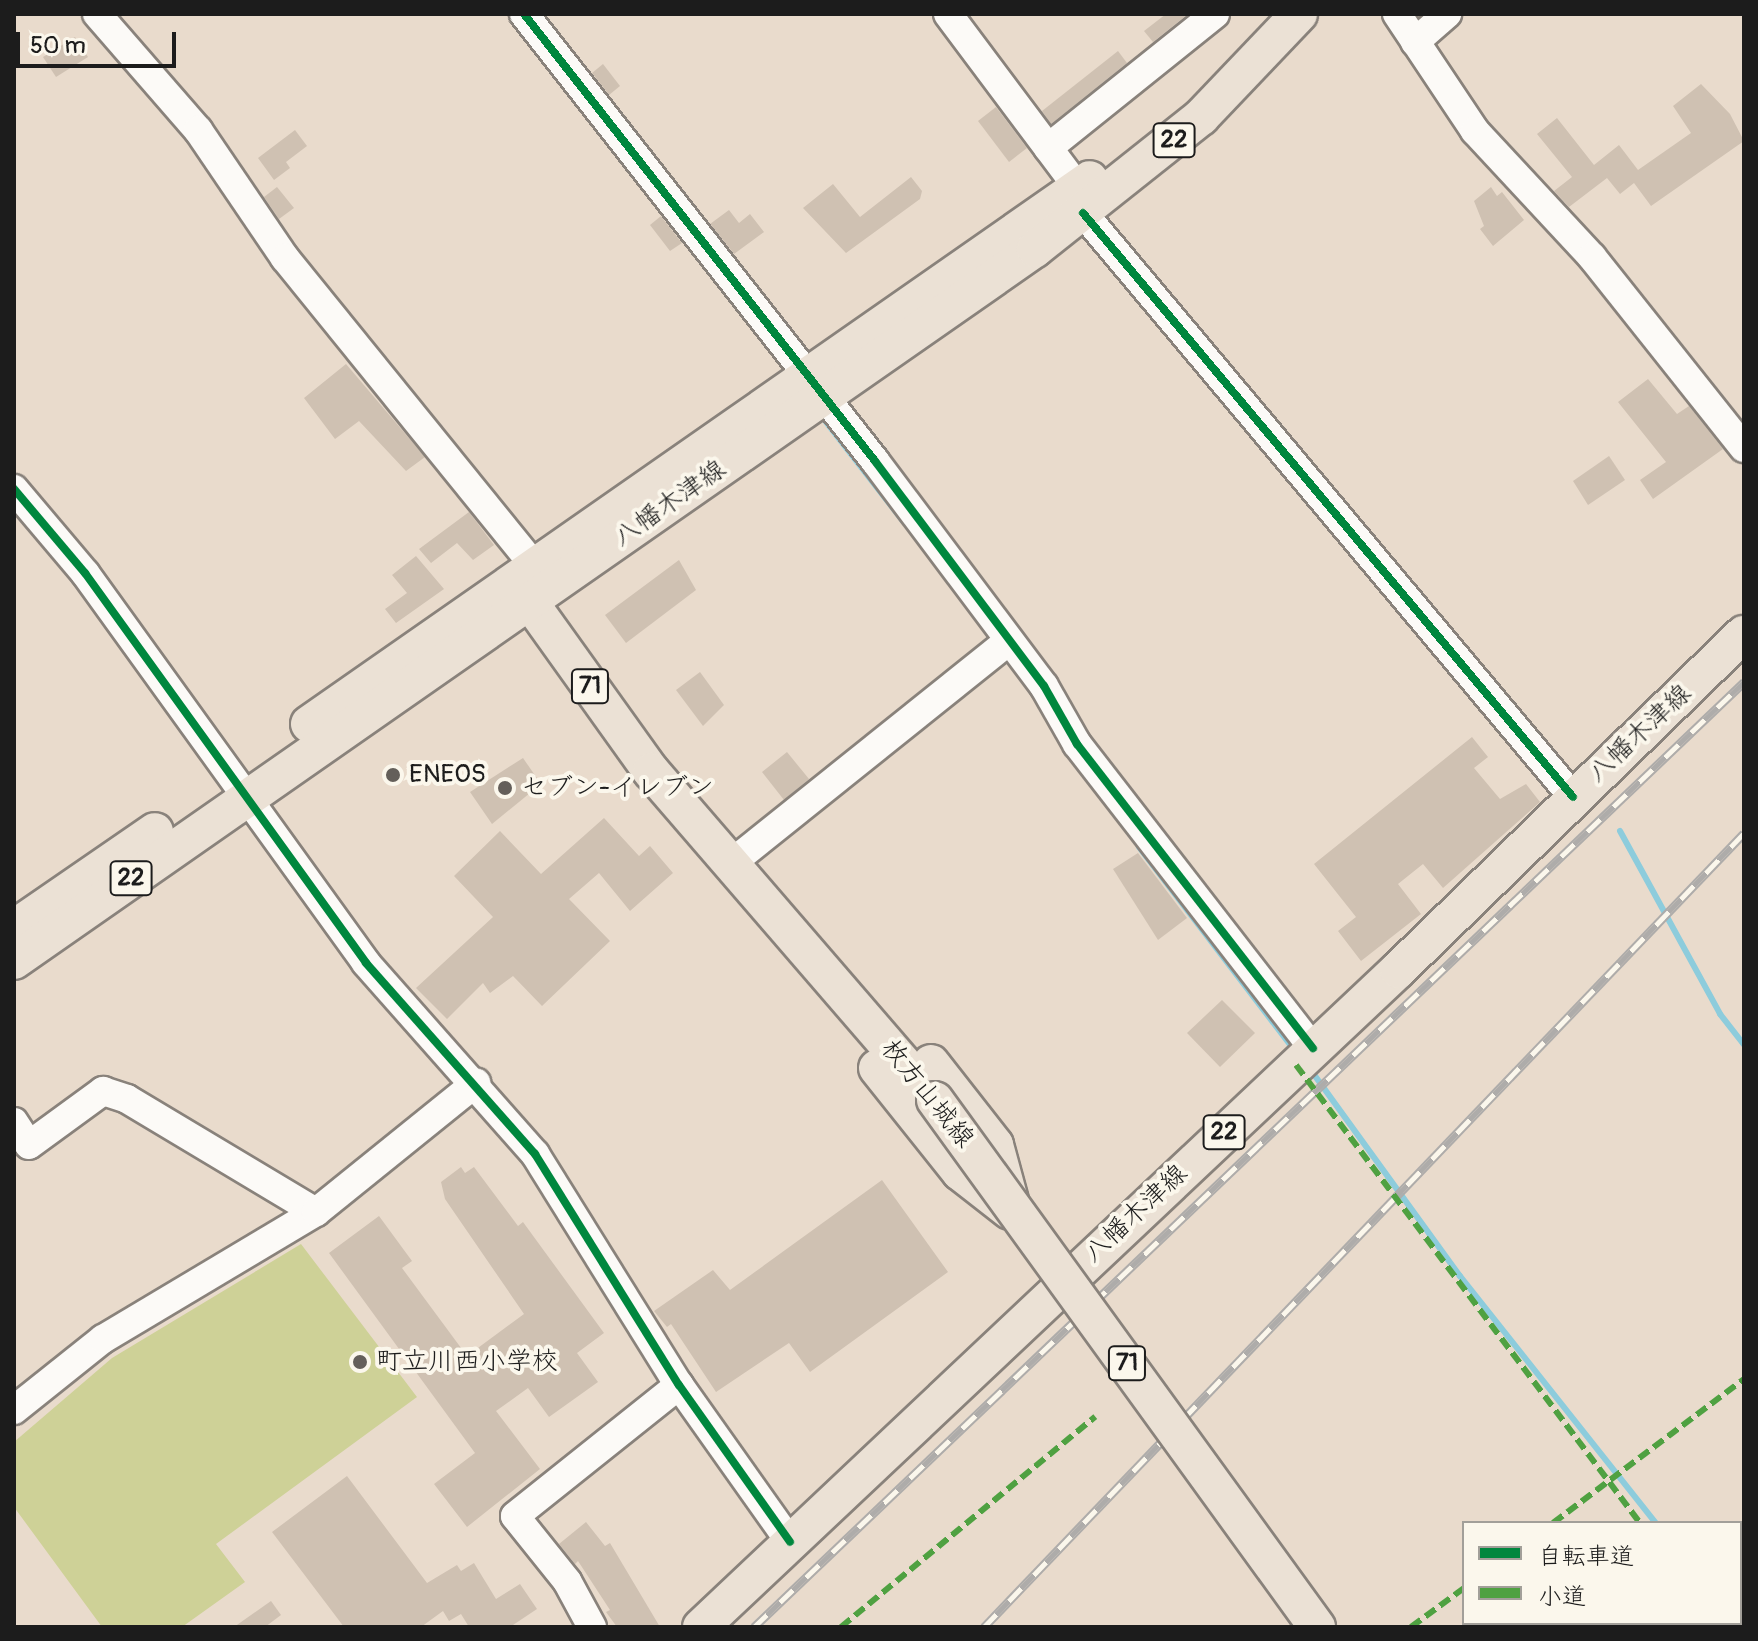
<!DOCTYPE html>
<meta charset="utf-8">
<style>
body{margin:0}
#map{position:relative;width:1758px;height:1641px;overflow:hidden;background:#e9dbcc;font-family:Pangolin,"Klee One",sans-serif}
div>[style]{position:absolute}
.green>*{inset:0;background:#ced197}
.stream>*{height:6px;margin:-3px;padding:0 3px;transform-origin:3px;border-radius:3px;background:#8dccdc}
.building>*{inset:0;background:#cfc1b2}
.roads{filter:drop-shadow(2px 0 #89827b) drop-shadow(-2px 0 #89827b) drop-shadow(0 2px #89827b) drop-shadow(0 -2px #89827b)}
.minor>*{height:28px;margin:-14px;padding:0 14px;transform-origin:14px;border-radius:14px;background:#fcfaf7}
.major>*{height:36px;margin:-18px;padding:0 18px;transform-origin:18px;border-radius:18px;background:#ebe1d5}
.rail>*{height:9px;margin-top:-4.5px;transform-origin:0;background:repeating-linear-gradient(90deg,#fbf7ec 0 18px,#aeacaa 0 36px);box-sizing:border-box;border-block:2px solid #aeacaa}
.bridges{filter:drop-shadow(2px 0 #89827b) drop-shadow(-2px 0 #89827b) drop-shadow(0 2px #89827b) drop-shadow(0 -2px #89827b)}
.major-bridge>*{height:36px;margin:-18px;padding:0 18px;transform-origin:18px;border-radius:18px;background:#ebe1d5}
.quiet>*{height:6px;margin-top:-3px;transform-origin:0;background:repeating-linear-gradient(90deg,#4fa141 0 12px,transparent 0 18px)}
.cycleway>*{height:8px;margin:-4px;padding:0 4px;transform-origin:4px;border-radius:4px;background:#00873e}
.dots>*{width:22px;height:22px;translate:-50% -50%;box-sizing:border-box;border:4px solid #fbf7ec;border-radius:50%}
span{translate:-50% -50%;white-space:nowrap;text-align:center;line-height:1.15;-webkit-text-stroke:8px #fbf7ec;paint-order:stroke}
.shield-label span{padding:2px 6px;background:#fbf7ec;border:2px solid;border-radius:6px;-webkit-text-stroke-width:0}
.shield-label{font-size:24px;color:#1c1c1c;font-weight:700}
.street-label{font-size:26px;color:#1c1c1c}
.poi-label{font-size:26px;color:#1c1c1c}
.left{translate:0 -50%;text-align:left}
.frame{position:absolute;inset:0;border:16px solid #1c1c1c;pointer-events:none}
.legend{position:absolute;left:1462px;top:1521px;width:280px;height:104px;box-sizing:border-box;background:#fbf7ec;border:2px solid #a29f99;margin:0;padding:10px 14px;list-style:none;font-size:24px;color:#1c1c1c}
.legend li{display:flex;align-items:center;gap:16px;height:40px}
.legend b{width:40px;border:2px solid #a29f99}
.scale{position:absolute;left:16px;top:32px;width:160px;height:36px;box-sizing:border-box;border:4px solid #1c1c1c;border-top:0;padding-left:10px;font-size:24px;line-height:28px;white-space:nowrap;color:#1c1c1c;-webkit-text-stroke:6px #fbf7ec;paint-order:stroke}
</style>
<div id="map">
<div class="green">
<i style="clip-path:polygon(301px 1244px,417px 1397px,216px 1544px,245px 1582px,182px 1627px,102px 1627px,14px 1507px,14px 1442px,112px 1358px)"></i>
</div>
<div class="stream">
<i style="left:819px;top:413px;width:137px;rotate:52.1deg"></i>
<i style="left:1620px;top:831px;width:209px;rotate:61.3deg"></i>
<i style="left:1720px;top:1014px;width:39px;rotate:52deg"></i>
<i style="left:1139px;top:847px;width:257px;rotate:52.6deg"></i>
<i style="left:1310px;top:1069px;width:256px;rotate:54.1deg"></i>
<i style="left:1460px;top:1276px;width:315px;rotate:51.6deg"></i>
<i style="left:1736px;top:1623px;width:5px;rotate:53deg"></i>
</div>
<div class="building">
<i style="clip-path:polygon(1166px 14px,1188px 14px,1153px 42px,1144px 31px)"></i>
<i style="clip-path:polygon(75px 37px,88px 57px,56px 77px,43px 57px)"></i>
<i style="clip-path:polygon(1118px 51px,1127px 63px,1051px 124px,1042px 111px)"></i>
<i style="clip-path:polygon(603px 64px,620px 86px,609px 95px,592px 73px)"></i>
<i style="clip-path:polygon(1701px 84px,1730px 114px,1744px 141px,1651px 206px,1634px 183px,1620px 194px,1607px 178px,1569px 207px,1554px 191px,1572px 177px,1537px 134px,1557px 118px,1594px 165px,1619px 145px,1638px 170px,1691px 133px,1673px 106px)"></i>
<i style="clip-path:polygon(996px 107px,1027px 148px,1009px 162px,978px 121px)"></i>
<i style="clip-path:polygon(295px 130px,307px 146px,286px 162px,290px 168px,274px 180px,258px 158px)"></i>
<i style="clip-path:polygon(911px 177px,922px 191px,920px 199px,846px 253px,803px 208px,833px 184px,860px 217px)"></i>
<i style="clip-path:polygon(277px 187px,294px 208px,279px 219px,264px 197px)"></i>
<i style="clip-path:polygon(1491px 187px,1497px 196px,1502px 192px,1524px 220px,1493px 246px,1480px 229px,1484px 226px,1474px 201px)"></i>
<i style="clip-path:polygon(729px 210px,739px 223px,750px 214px,764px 232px,734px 254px,710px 224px)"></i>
<i style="clip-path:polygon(661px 216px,682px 243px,670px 251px,650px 225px)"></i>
<i style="clip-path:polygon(346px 364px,425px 457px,406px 471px,359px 421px,335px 439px,304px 398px)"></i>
<i style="clip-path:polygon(1648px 379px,1677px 414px,1689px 406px,1723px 449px,1653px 499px,1640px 480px,1666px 462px,1618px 402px)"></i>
<i style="clip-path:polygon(1609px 456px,1625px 480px,1588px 505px,1573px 481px)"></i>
<i style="clip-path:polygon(469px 512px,494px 545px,473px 560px,457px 543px,431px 563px,419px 549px)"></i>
<i style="clip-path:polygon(416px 556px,444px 589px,396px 623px,385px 609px,407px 593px,392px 575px)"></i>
<i style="clip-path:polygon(679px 560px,696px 590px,626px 643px,605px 615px)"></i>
<i style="clip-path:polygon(700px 672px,724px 705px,703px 726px,676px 690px)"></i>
<i style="clip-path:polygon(1472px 737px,1488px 757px,1474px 768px,1500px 799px,1526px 784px,1540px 802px,1443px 888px,1423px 864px,1398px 884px,1421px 914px,1361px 961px,1338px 931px,1356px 917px,1314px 864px)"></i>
<i style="clip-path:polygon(787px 752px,809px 779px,784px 800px,762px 772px)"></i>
<i style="clip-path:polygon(523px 758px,541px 784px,492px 824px,470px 792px)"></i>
<i style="clip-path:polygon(604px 818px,639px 856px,650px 846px,673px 873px,630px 911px,599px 873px,569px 899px,610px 941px,542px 1006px,513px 976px,490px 993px,483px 983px,447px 1019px,416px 988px,493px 917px,454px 876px,500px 831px,541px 874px)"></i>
<i style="clip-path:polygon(1138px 853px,1187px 918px,1158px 940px,1113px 869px)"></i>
<i style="clip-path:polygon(1222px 1000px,1255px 1033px,1220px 1067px,1187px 1033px)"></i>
<i style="clip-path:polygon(461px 1167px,465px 1173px,474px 1167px,518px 1226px,523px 1222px,604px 1333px,577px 1353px,598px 1382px,549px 1417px,528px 1388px,496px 1411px,540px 1469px,467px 1527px,434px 1484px,475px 1453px,329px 1253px,379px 1216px,412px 1261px,402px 1268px,467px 1356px,524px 1314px,445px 1199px,441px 1182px)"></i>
<i style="clip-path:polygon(882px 1180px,948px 1272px,810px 1372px,789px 1343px,716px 1392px,671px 1324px,667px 1327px,654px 1311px,713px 1270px,730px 1290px)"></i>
<i style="clip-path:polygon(347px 1476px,427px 1583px,457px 1565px,461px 1571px,474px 1563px,496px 1599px,520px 1584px,537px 1609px,510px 1627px,469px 1627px,461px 1614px,449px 1621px,443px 1611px,421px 1627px,344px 1627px,272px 1532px)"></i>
<i style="clip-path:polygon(586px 1522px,605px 1546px,610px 1543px,660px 1627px,617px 1627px,606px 1612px,610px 1610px,578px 1561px,575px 1564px,559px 1544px)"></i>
<i style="clip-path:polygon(271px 1601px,281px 1615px,265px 1627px,234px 1627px)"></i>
</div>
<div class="roads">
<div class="minor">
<i style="left:97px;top:14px;width:154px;rotate:49deg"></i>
<i style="left:198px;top:130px;width:155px;rotate:55.8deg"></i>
<i style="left:285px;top:258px;width:414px;rotate:51deg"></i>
<i style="left:524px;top:14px;width:568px;rotate:51.86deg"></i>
<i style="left:875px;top:461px;width:281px;rotate:53.1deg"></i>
<i style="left:1044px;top:686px;width:67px;rotate:60.4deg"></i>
<i style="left:1077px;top:744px;width:385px;rotate:52.2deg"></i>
<i style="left:948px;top:14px;width:217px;rotate:53.2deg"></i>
<i style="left:1397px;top:14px;width:141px;rotate:56.3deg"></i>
<i style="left:1475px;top:131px;width:172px;rotate:47.1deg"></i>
<i style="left:1592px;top:257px;width:244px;rotate:51.5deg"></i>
<i style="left:1415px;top:42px;width:43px;rotate:-41.2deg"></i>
<i style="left:1048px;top:148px;width:214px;rotate:-38.7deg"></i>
<i style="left:1083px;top:213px;width:762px;rotate:50deg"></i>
<i style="left:14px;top:489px;width:110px;rotate:49.8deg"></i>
<i style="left:85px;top:573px;width:481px;rotate:54.2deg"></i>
<i style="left:366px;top:963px;width:255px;rotate:48.5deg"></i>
<i style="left:535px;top:1154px;width:272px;rotate:58.1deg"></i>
<i style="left:679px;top:1385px;width:192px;rotate:54.7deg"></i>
<i style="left:744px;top:853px;width:339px;rotate:-38.7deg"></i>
<i style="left:14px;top:1122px;width:27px;rotate:57deg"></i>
<i style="left:29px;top:1145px;width:92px;rotate:-36.1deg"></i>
<i style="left:103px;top:1091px;width:25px;rotate:18deg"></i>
<i style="left:127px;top:1099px;width:220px;rotate:30.9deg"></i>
<i style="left:14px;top:1410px;width:114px;rotate:-38.6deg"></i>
<i style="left:103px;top:1339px;width:248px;rotate:-30.8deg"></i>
<i style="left:316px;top:1212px;width:206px;rotate:-38.9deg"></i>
<i style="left:592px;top:1627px;width:52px;rotate:-118.5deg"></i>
<i style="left:567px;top:1581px;width:83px;rotate:-128.7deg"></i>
<i style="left:515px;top:1516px;width:210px;rotate:-38.6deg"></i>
</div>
<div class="major">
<i style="left:517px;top:584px;width:230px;rotate:54.4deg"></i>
<i style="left:651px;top:771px;width:435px;rotate:49.2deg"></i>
<i style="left:309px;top:724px;width:952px;rotate:-34.91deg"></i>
<i style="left:14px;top:928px;width:171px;rotate:-34.5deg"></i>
<i style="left:14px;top:961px;width:1245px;rotate:-34.89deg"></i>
<i style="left:1035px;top:249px;width:212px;rotate:-38.5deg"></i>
<i style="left:1201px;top:117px;width:142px;rotate:-46.4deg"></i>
<i style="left:931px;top:1063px;width:104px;rotate:52deg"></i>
<i style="left:995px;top:1145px;width:61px;rotate:74.8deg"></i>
<i style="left:877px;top:1068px;width:133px;rotate:51.4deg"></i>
<i style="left:960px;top:1172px;width:63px;rotate:38deg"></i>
<i style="left:701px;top:1627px;width:958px;rotate:-43.31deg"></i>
<i style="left:1398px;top:970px;width:482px;rotate:-44.2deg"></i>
</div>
</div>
<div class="rail">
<i style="left:754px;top:1627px;width:1369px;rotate:-43.67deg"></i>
<i style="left:984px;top:1627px;width:1099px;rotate:-46.25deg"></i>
</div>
<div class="bridges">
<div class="major-bridge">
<i style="left:935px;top:1100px;width:651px;rotate:54.06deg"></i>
</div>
</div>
<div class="quiet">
<i style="left:1296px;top:1065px;width:573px;rotate:53.09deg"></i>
<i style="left:1553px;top:1523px;width:239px;rotate:-37deg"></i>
<i style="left:1717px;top:1623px;width:5px;rotate:53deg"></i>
<i style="left:841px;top:1627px;width:330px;rotate:-39.6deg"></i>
<i style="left:1411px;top:1627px;width:66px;rotate:-36.3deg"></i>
</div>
<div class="cycleway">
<i style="left:524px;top:14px;width:568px;rotate:51.86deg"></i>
<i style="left:875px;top:461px;width:281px;rotate:53.1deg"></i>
<i style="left:1044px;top:686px;width:67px;rotate:60.4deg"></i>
<i style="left:1077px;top:744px;width:385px;rotate:52.2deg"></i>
<i style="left:1083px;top:213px;width:762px;rotate:50deg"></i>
<i style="left:14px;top:489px;width:110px;rotate:49.8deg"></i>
<i style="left:85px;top:573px;width:481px;rotate:54.2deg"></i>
<i style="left:366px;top:963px;width:255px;rotate:48.5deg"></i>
<i style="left:535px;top:1154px;width:272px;rotate:58.1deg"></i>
<i style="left:679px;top:1385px;width:192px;rotate:54.7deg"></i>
</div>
<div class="dots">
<i style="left:393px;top:775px;background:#645f5a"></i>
<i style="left:505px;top:788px;background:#645f5a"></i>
<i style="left:360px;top:1362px;background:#645f5a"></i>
</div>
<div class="shield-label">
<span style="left:1174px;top:140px">22</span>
<span style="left:590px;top:686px">71</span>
<span style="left:131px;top:878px">22</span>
<span style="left:1224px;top:1132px">22</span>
<span style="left:1127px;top:1363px">71</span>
</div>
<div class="street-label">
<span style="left:670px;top:504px;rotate:-35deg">八幡木津線</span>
<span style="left:1640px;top:734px;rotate:-43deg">八幡木津線</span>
<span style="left:927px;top:1094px;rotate:51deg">枚方山城線</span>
<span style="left:1136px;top:1214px;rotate:-43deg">八幡木津線</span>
</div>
<div class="poi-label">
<span class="left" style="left:409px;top:775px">ENEOS</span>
<span class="left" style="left:521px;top:788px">セブン-イレブン</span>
<span class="left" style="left:376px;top:1362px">町立川西小学校</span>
</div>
<div class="frame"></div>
<ul class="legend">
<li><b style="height:10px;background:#00873e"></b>自転車道</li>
<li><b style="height:10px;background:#4fa141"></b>小道</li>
</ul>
<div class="scale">50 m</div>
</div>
